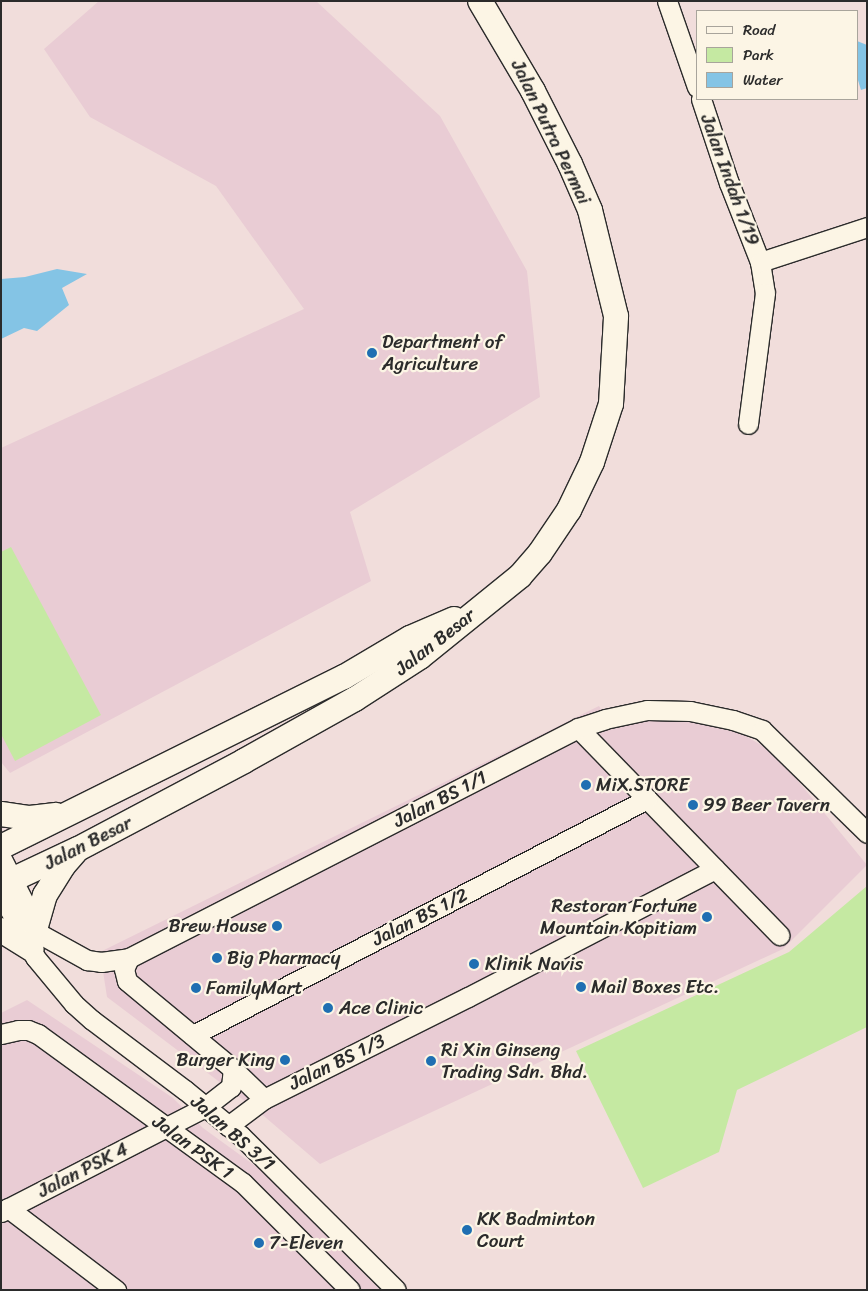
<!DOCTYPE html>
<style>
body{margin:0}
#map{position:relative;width:868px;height:1291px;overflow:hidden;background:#f1dddb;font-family:Sriracha,sans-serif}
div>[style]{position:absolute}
.built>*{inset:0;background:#e9ccd4}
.green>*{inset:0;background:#c5e9a2}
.water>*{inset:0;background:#84c4e5}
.roads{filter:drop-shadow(1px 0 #2b2b2b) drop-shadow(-1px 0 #2b2b2b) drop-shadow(0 1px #2b2b2b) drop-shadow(0 -1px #2b2b2b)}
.minor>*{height:19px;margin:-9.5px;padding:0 9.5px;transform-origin:9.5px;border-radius:9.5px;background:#fcf5e5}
.major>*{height:24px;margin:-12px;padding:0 12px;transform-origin:12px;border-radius:12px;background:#fcf5e5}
.dots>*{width:14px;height:14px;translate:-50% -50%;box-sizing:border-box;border:2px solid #fcf5e5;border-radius:50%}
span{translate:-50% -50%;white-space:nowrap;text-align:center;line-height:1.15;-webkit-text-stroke:4.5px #fcf5e5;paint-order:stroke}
.street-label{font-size:19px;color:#2b2b2b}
.poi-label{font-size:19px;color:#2b2b2b}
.left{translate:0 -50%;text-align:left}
.right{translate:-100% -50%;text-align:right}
.frame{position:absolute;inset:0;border:2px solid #2b2b2b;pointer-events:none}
.legend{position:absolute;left:696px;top:10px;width:162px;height:90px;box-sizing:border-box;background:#fcf5e5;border:1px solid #a8a49b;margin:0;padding:6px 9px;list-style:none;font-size:15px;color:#2b2b2b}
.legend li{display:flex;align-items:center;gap:10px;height:25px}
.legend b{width:25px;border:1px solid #a8a49b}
</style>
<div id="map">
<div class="built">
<i style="clip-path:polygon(99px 1px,316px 1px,440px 116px,527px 271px,540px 397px,350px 512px,371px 581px,10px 773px,1px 762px,1px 448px,304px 309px,216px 186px,90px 117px,44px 49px)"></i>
<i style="clip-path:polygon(599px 706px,610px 724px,658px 719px,696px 722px,742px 734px,775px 753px,867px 865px,783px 949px,320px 1164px,258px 1111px,107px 997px,100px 952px)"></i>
<i style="clip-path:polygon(27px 1000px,173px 1098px,203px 1128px,261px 1170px,380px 1290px,1px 1290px,1px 1013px)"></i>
</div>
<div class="green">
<i style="clip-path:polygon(11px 547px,101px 715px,15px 761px,1px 734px,1px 552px)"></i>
<i style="clip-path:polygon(867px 886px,867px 1027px,737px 1090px,719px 1152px,643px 1188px,576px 1051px,789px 952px)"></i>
</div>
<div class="water">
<i style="clip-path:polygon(857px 41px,867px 45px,867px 88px,861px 90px,857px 77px)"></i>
<i style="clip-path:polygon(57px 269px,87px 274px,62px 288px,69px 305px,37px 331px,24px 328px,1px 339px,1px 279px,25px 277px)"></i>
</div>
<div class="roads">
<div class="minor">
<i style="left:667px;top:1px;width:91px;rotate:70.8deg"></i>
<i style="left:701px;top:99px;width:89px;rotate:71.6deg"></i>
<i style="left:729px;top:183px;width:85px;rotate:68.6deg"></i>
<i style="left:760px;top:262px;width:31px;rotate:81deg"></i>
<i style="left:765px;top:293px;width:132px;rotate:97.4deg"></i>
<i style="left:760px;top:262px;width:113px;rotate:-18.1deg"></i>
<i style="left:578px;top:728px;width:289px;rotate:45.8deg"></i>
<i style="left:1px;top:857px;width:84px;rotate:63.1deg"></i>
<i style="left:1px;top:894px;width:72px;rotate:61.6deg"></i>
<i style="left:35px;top:957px;width:61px;rotate:50.3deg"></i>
<i style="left:74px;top:1004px;width:24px;rotate:42deg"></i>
<i style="left:92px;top:1020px;width:116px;rotate:37deg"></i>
<i style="left:185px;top:1090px;width:72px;rotate:39.4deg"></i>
<i style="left:241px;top:1136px;width:218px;rotate:44.8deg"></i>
<i style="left:40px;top:934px;width:54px;rotate:29deg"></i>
<i style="left:87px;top:960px;width:14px;rotate:8deg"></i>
<i style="left:101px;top:962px;width:28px;rotate:-8deg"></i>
<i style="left:129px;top:958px;width:504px;rotate:-27.12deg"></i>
<i style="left:578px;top:728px;width:28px;rotate:-18deg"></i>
<i style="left:605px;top:719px;width:43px;rotate:-12.1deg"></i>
<i style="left:647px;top:710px;width:43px;rotate:1.3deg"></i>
<i style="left:690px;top:711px;width:44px;rotate:11.8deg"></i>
<i style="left:733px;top:720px;width:31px;rotate:19deg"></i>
<i style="left:762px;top:730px;width:147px;rotate:44.4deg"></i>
<i style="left:129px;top:958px;width:12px;rotate:114deg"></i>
<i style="left:124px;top:969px;width:12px;rotate:76deg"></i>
<i style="left:127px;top:981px;width:138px;rotate:39.7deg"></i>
<i style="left:233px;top:1069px;width:43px;rotate:44.1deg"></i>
<i style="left:264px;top:1099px;width:228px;rotate:-26.6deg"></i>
<i style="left:468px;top:997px;width:278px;rotate:-27.4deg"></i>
<i style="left:1px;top:1034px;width:17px;rotate:-13deg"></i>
<i style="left:18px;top:1030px;width:10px"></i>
<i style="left:28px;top:1030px;width:11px;rotate:22deg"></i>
<i style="left:38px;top:1034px;width:253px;rotate:36deg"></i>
<i style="left:243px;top:1183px;width:151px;rotate:45deg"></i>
<i style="left:193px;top:1035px;width:512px;rotate:-27.47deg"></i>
<i style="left:228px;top:1126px;width:45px;rotate:-36.9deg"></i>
<i style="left:8px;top:1208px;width:136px;rotate:37.2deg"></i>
<i style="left:1px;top:1212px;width:229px;rotate:-27.2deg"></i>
<i style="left:205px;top:1107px;width:33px;rotate:-38deg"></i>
<i style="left:231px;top:1087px;width:18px;rotate:-84deg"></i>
</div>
<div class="major">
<i style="left:1px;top:814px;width:29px;rotate:8deg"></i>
<i style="left:30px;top:818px;width:26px;rotate:-7deg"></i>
<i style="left:1px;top:847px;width:383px;rotate:-26.4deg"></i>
<i style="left:344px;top:677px;width:77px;rotate:-30.6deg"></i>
<i style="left:410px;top:638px;width:48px;rotate:-23.4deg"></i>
<i style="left:1px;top:885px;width:85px;rotate:-25.1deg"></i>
<i style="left:78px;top:849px;width:188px;rotate:-27.9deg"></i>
<i style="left:244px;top:761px;width:127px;rotate:-29.2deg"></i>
<i style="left:355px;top:699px;width:77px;rotate:-32.9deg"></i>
<i style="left:420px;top:657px;width:129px;rotate:-39deg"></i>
<i style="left:520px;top:576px;width:30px;rotate:-49deg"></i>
<i style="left:540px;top:553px;width:52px;rotate:-56deg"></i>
<i style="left:569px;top:510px;width:53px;rotate:-64.4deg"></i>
<i style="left:592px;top:462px;width:61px;rotate:-71.9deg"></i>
<i style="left:611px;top:404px;width:88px;rotate:-86.7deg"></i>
<i style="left:616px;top:316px;width:109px;rotate:-103.8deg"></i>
<i style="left:590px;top:210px;width:50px;rotate:-113.5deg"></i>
<i style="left:570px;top:164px;width:82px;rotate:-116.9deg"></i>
<i style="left:533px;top:91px;width:104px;rotate:-120.5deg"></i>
<i style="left:36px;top:926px;width:32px;rotate:-74deg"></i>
<i style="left:45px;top:895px;width:34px;rotate:-58deg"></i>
<i style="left:63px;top:866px;width:18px;rotate:-49deg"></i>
<i style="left:1px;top:930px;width:36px;rotate:32deg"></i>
</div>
</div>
<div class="dots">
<i style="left:372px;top:353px;background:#1f6fb2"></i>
<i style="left:586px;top:785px;background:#1f6fb2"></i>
<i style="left:693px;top:805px;background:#1f6fb2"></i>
<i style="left:707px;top:917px;background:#1f6fb2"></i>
<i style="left:277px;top:926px;background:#1f6fb2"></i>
<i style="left:217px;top:958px;background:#1f6fb2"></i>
<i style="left:474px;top:964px;background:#1f6fb2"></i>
<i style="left:581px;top:987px;background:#1f6fb2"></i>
<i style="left:196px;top:988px;background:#1f6fb2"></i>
<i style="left:328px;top:1008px;background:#1f6fb2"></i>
<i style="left:285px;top:1060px;background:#1f6fb2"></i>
<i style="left:431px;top:1061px;background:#1f6fb2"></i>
<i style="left:467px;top:1230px;background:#1f6fb2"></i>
<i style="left:259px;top:1243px;background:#1f6fb2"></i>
</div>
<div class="street-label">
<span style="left:551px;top:132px;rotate:64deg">Jalan Putra Permai</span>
<span style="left:730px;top:180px;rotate:70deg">Jalan Indah 1/19</span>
<span style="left:435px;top:642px;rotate:-38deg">Jalan Besar</span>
<span style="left:440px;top:799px;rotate:-27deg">Jalan BS 1/1</span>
<span style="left:88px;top:843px;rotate:-27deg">Jalan Besar</span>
<span style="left:420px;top:917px;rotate:-27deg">Jalan BS 1/2</span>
<span style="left:337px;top:1062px;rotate:-26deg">Jalan BS 1/3</span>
<span style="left:233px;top:1133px;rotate:41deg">Jalan BS 3/1</span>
<span style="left:193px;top:1147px;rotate:36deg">Jalan PSK 1</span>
<span style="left:83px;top:1170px;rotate:-27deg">Jalan PSK 4</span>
</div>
<div class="poi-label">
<span class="left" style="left:382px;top:353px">Department of<br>Agriculture</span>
<span class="left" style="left:596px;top:785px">MiX.STORE</span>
<span class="left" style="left:703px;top:805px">99 Beer Tavern</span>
<span class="right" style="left:697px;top:917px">Restoran Fortune<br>Mountain Kopitiam</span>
<span class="right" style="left:267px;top:926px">Brew House</span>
<span class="left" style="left:227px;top:958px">Big Pharmacy</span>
<span class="left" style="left:485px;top:964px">Klinik Navis</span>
<span class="left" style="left:591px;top:987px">Mail Boxes Etc.</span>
<span class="left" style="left:206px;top:988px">FamilyMart</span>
<span class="left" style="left:339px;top:1008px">Ace Clinic</span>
<span class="left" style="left:441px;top:1061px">Ri Xin Ginseng<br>Trading Sdn. Bhd.</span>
<span class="right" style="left:275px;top:1060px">Burger King</span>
<span class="left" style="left:477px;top:1230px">KK Badminton<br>Court</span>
<span class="left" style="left:269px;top:1243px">7-Eleven</span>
</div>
<div class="frame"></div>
<ul class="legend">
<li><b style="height:6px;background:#fcf5e5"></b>Road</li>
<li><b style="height:14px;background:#c5e9a2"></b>Park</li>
<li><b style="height:14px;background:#84c4e5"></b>Water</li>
</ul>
</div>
